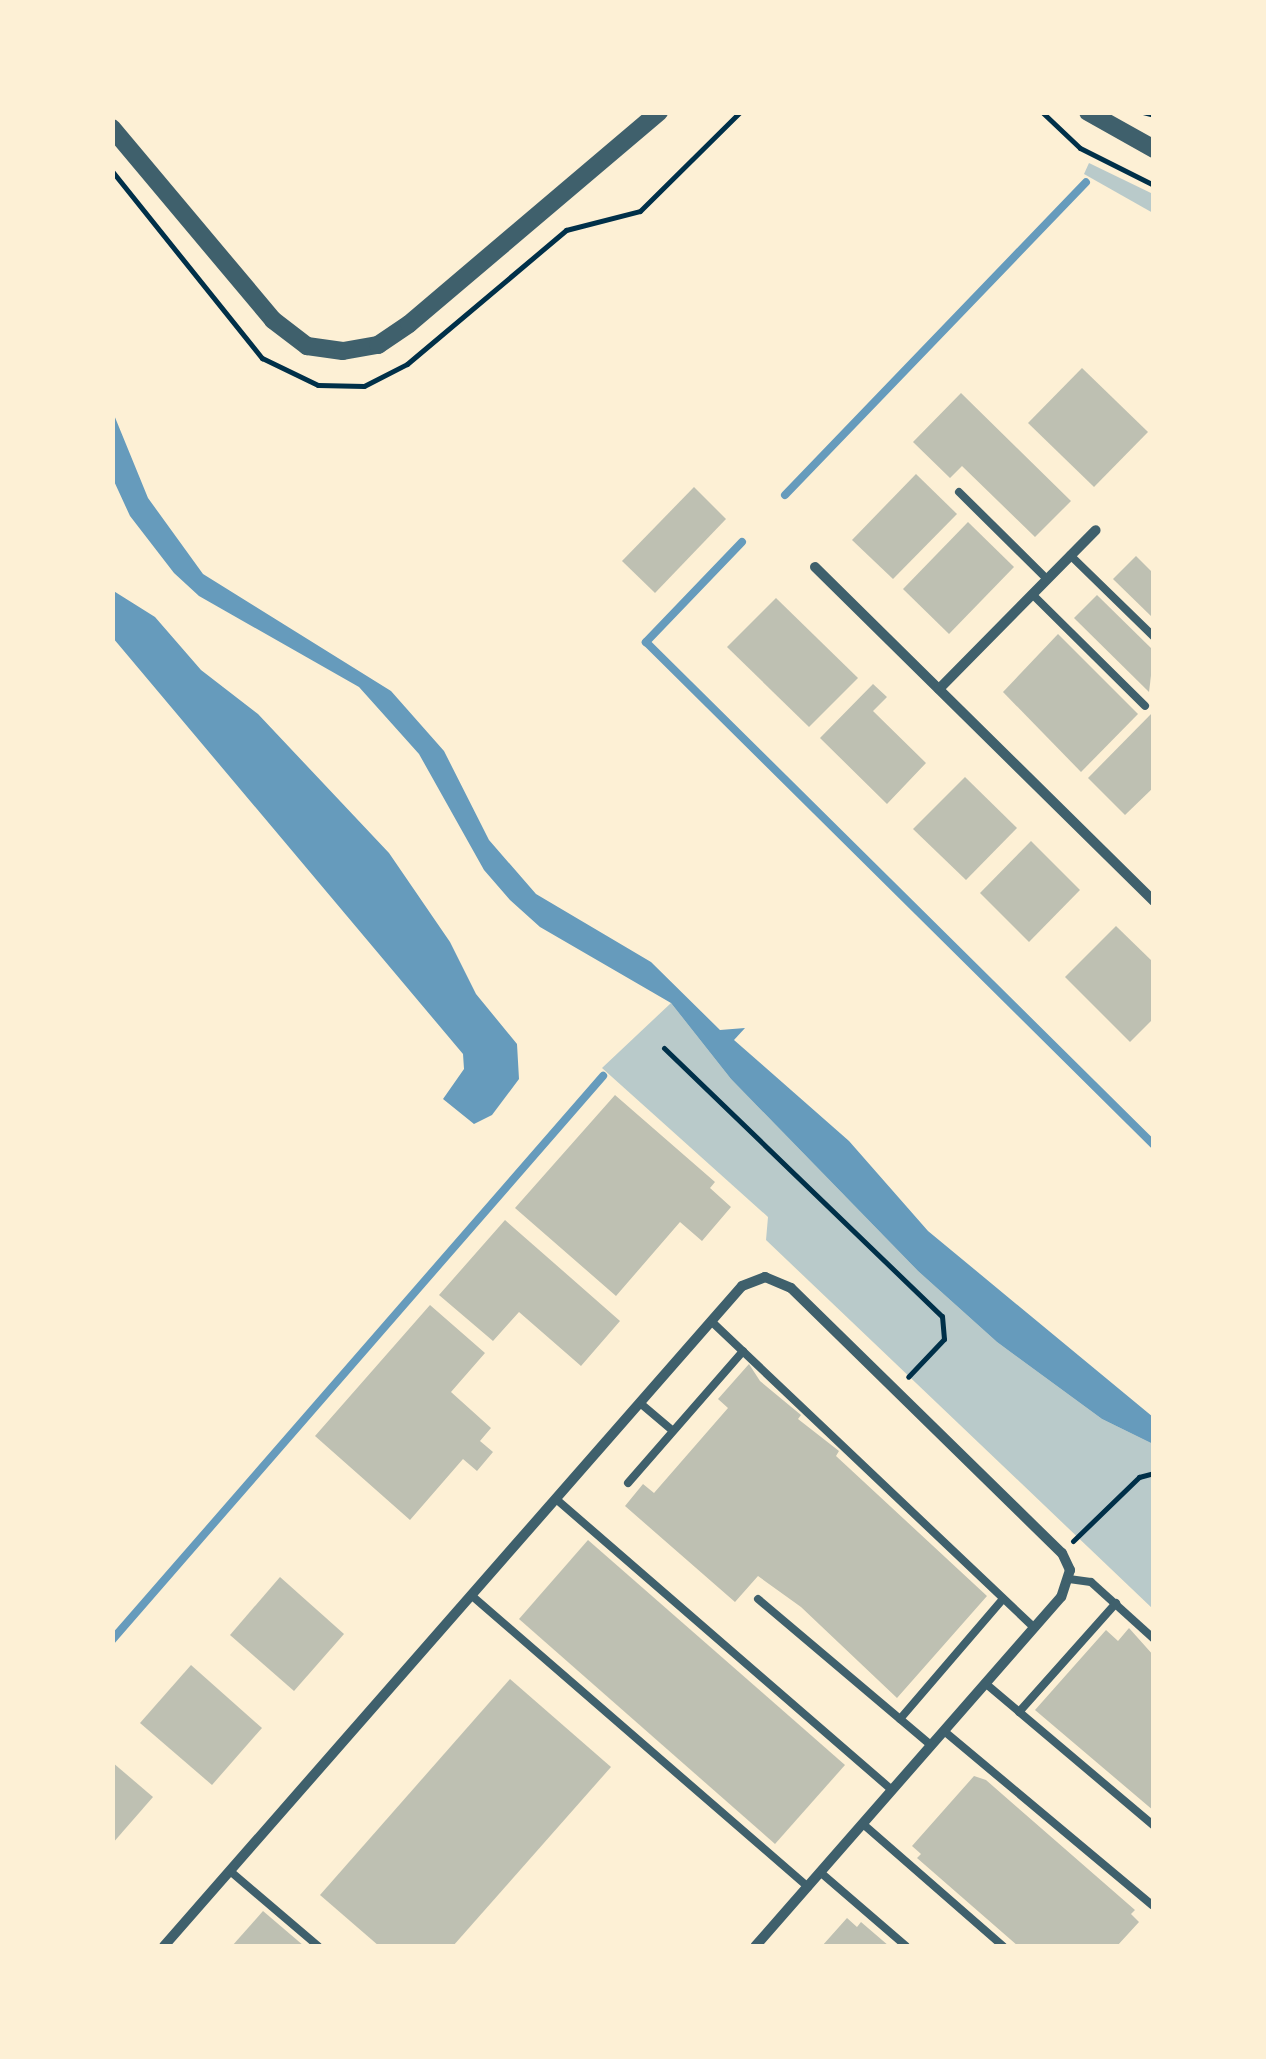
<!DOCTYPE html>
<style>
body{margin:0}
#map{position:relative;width:1266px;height:2059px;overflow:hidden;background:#fdf0d5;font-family:Helvetica,sans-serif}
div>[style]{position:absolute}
.green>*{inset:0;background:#b9caca}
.water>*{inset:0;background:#669bbc}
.stream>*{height:8px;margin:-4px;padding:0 4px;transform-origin:4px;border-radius:4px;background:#669bbc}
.building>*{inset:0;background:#bec0b2}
.path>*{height:5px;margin:-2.5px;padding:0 2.5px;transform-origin:2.5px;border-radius:2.5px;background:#003049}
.service>*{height:8px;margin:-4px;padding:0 4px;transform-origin:4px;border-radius:4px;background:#3f606c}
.minor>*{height:10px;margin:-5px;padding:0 5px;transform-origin:5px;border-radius:5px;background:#3f606c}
.tertiary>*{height:18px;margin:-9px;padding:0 9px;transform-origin:9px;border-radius:9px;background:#3f606c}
span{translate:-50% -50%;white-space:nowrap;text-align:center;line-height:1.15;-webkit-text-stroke:10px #fdf0d5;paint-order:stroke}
.frame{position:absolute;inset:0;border:115px solid #fdf0d5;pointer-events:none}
</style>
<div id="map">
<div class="green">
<i style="clip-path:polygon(1089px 163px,1153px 194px,1153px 213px,1084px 174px)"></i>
<i style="clip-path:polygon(671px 1003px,731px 1079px,918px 1271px,997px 1342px,1102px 1419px,1153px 1444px,1153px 1609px,766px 1240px,768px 1217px,602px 1068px)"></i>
</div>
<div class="water">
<i style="clip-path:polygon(112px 410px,148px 498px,203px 574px,391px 691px,444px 751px,489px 840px,536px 894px,651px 962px,720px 1030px,745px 1028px,734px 1040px,849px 1141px,928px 1231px,1153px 1417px,1153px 1444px,1102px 1419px,997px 1342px,918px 1271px,731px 1079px,671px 1003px,540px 927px,510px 900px,484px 870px,419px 754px,359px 687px,199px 596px,174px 573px,130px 516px,113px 479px)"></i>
<i style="clip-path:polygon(112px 590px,155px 617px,201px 670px,258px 714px,389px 853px,450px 942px,476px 994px,517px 1044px,519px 1079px,492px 1115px,474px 1124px,443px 1099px,464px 1069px,463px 1054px,113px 638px)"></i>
</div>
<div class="stream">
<i style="left:785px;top:495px;width:434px;rotate:-46.1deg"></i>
<i style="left:742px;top:542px;width:139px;rotate:133.8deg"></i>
<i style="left:646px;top:642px;width:715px;rotate:44.72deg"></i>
<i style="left:112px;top:1640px;width:748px;rotate:-48.96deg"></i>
</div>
<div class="building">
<i style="clip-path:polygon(1082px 368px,1148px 432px,1094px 487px,1028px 423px)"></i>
<i style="clip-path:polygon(961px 393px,1071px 501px,1035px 537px,962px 466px,950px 478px,913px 442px)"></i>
<i style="clip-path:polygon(916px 474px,957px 514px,893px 579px,852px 540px)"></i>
<i style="clip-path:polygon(694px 487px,726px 519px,655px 593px,622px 561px)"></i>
<i style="clip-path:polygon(968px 522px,1014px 567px,949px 634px,903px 589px)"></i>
<i style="clip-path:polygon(1136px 556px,1154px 574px,1154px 619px,1113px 579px)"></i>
<i style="clip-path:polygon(1097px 595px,1154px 651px,1149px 692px,1074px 618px)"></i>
<i style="clip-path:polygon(776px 598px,858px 678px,809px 727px,727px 647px)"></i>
<i style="clip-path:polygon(1058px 634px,1138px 714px,1081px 772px,1003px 692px)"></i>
<i style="clip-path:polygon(873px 684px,887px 697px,873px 711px,926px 763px,887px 804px,820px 738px)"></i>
<i style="clip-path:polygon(1154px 711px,1154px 787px,1125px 815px,1088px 778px)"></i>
<i style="clip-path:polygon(965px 777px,1017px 828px,966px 880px,913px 829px)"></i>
<i style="clip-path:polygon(1031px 841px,1080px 890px,1029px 942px,980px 893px)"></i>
<i style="clip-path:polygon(1116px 926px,1154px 963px,1154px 1018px,1130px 1042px,1065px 977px)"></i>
<i style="clip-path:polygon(615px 1095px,715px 1182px,710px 1188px,731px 1207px,702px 1241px,680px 1222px,616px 1296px,515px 1208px)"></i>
<i style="clip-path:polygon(505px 1220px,620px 1321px,581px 1366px,519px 1312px,493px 1341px,439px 1295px)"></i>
<i style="clip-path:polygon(430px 1305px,485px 1353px,451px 1392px,491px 1428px,480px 1441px,493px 1452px,477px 1471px,463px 1459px,410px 1520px,315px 1436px)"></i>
<i style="clip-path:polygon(749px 1364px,760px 1381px,801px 1415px,798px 1419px,839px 1451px,836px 1456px,987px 1596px,897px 1698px,801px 1607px,758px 1576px,735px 1602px,625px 1506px,643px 1484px,654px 1493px,728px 1408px,718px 1399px)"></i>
<i style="clip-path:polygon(588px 1540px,845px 1765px,775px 1844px,519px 1619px)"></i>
<i style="clip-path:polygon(280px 1577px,344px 1634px,294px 1691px,230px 1635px)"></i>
<i style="clip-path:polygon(1129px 1628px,1154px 1656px,1154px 1811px,1035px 1710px,1106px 1630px,1118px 1641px)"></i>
<i style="clip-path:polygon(191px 1665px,262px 1728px,212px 1785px,140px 1723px)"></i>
<i style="clip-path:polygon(510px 1679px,611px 1767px,453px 1946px,379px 1946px,320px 1895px)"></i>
<i style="clip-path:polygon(112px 1762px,153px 1797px,112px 1844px)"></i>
<i style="clip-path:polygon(974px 1776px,986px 1780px,1135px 1910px,1131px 1914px,1139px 1922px,1117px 1946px,1018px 1946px,917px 1858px,921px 1854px,912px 1846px)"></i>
<i style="clip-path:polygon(263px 1911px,304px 1946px,232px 1946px)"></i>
<i style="clip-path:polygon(847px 1918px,857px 1927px,861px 1922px,889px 1946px,822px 1946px)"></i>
</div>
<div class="path">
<i style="left:1042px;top:112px;width:52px;rotate:43.5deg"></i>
<i style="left:1080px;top:148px;width:83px;rotate:26.6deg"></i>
<i style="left:1143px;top:112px;width:11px;rotate:15deg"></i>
<i style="left:112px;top:171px;width:240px;rotate:51.3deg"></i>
<i style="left:262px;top:358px;width:62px;rotate:25.7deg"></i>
<i style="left:318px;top:385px;width:46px;rotate:1.2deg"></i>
<i style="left:364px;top:386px;width:48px;rotate:-27.1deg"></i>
<i style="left:407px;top:364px;width:208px;rotate:-40.1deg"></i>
<i style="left:566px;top:230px;width:76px;rotate:-14.4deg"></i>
<i style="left:640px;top:211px;width:141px;rotate:-44.7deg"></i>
<i style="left:664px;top:1048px;width:386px;rotate:44deg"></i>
<i style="left:942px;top:1316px;width:23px;rotate:85deg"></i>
<i style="left:944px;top:1339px;width:52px;rotate:133.5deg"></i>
<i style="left:1073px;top:1541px;width:92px;rotate:-44.1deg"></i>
<i style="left:1139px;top:1477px;width:16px;rotate:-15deg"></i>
</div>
<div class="service">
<i style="left:959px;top:492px;width:124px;rotate:44.7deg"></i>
<i style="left:1070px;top:555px;width:117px;rotate:44.3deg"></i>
<i style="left:1032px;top:594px;width:159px;rotate:44.7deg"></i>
<i style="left:711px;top:1321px;width:446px;rotate:43.5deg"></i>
<i style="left:640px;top:1403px;width:43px;rotate:40.3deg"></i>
<i style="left:628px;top:1483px;width:175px;rotate:-48.9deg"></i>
<i style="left:556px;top:1499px;width:444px;rotate:40.9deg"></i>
<i style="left:1069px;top:1579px;width:22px;rotate:8deg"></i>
<i style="left:1091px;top:1582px;width:85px;rotate:42.1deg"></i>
<i style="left:471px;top:1595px;width:446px;rotate:40.9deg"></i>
<i style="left:758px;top:1599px;width:226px;rotate:40.2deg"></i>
<i style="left:985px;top:1683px;width:221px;rotate:40.2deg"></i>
<i style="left:1019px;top:1712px;width:146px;rotate:-48.3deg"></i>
<i style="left:900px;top:1719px;width:158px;rotate:-49.4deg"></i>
<i style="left:944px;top:1731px;width:271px;rotate:39.9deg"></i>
<i style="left:863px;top:1824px;width:186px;rotate:41.1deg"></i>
<i style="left:230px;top:1871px;width:116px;rotate:40.4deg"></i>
<i style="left:820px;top:1872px;width:113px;rotate:40.7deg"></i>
</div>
<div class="minor">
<i style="left:815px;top:567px;width:476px;rotate:44.6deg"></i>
<i style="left:939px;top:689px;width:223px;rotate:-45.4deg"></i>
<i style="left:164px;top:1946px;width:877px;rotate:-48.79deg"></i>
<i style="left:742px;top:1286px;width:25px;rotate:-21deg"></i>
<i style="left:765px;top:1277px;width:28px;rotate:23deg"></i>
<i style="left:791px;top:1288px;width:379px;rotate:44.4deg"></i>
<i style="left:1062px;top:1553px;width:19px;rotate:65deg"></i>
<i style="left:1070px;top:1570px;width:28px;rotate:108deg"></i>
<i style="left:1061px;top:1597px;width:464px;rotate:131.2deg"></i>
</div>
<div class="tertiary">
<i style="left:1088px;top:112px;width:76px;rotate:29.3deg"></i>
<i style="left:112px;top:128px;width:251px;rotate:50deg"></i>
<i style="left:273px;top:320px;width:43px;rotate:37.4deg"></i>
<i style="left:307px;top:346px;width:36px;rotate:8deg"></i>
<i style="left:343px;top:351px;width:36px;rotate:-10deg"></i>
<i style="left:378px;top:345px;width:37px;rotate:-34deg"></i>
<i style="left:409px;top:324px;width:328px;rotate:-40.3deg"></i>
</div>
<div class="frame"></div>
</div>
